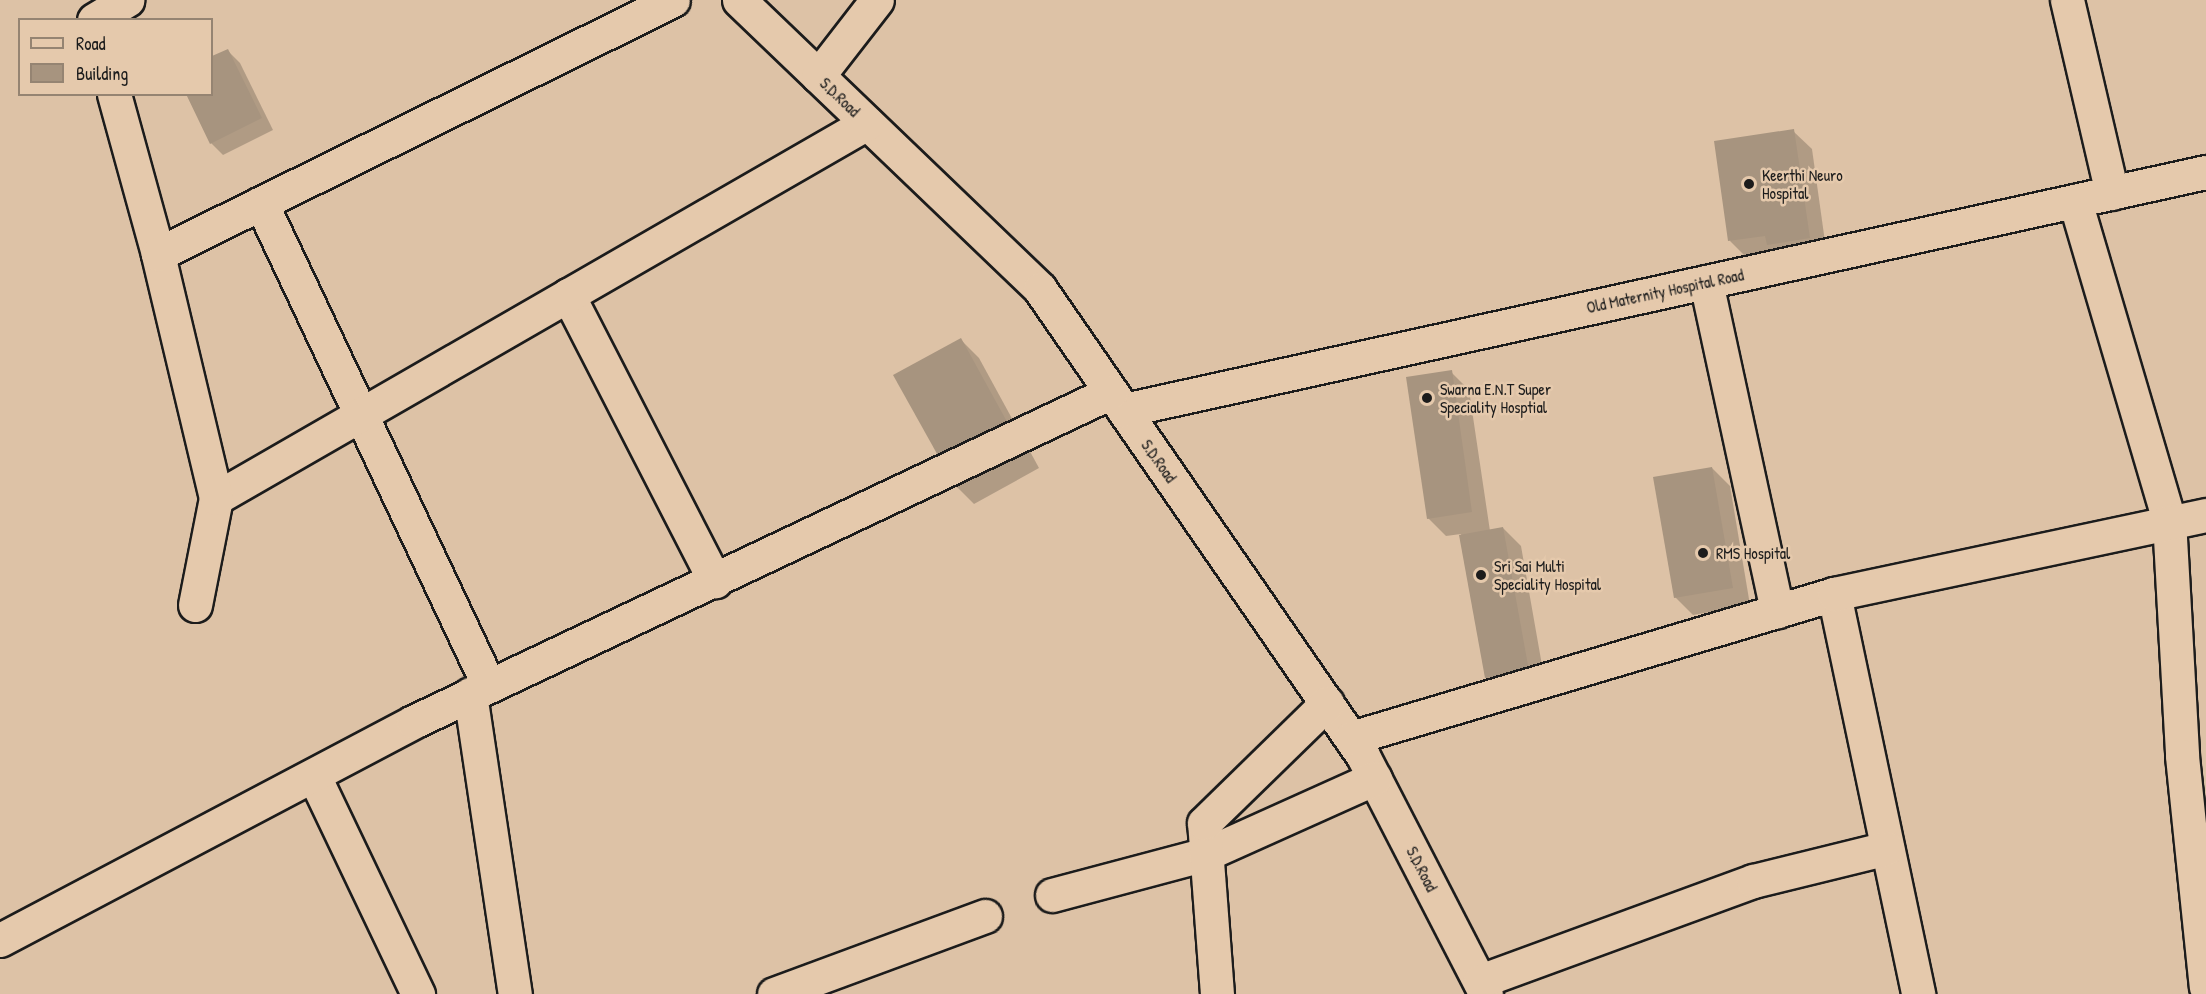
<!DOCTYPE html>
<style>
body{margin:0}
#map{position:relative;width:2206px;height:994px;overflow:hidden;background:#ddc2a6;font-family:"Patrick Hand",sans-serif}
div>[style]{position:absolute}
.shadow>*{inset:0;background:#0003}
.building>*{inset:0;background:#a7947f}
.roads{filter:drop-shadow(2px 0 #1c1c1c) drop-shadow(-2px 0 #1c1c1c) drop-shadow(0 2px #1c1c1c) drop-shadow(0 -2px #1c1c1c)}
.minor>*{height:33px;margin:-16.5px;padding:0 16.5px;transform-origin:16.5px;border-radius:16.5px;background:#e5c9ac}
.dots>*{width:16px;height:16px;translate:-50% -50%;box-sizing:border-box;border:3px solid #e5c9ac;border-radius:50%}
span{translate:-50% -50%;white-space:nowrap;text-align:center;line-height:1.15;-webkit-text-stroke:5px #e5c9ac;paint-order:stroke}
.street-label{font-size:16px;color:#1c1c1c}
.poi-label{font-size:16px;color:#1c1c1c}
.left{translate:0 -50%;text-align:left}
.legend{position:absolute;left:18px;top:18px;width:195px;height:78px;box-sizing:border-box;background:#e5c9ac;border:2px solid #958472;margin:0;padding:8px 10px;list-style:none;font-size:18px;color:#1c1c1c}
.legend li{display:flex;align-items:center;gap:12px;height:30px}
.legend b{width:30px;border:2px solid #958472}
</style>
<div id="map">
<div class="shadow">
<i style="clip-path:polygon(227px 50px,240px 63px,273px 130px,223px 155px,211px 143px,212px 58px)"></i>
<i style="clip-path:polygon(1793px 131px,1812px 149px,1827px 256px,1748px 259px,1730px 241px)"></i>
<i style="clip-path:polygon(961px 340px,979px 358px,1039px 468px,974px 504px,956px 486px,895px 376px)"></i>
<i style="clip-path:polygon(1451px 372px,1469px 390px,1490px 531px,1503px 528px,1521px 546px,1546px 688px,1504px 696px,1486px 678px,1461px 534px,1446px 536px,1428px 518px)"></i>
<i style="clip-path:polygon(1712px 468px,1730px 486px,1750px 605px,1693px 615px,1675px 597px)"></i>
</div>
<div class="building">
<i style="clip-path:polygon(228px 49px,262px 118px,210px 144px,186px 94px,212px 94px,212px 56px)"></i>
<i style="clip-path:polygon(1794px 129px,1810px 238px,1767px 245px,1765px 236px,1728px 241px,1714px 141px)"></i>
<i style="clip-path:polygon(961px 338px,1022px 449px,955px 486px,893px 375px)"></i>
<i style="clip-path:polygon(1452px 370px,1472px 512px,1427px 519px,1406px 377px)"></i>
<i style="clip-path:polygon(1712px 467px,1733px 588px,1674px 598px,1653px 477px)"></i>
<i style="clip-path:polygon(1503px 527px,1529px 671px,1485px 678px,1459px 535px)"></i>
</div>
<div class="roads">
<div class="minor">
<i style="left:739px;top:0;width:417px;rotate:43.8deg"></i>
<i style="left:1040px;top:289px;width:568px;rotate:55.33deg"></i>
<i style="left:1363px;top:756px;width:268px;rotate:62.7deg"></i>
<i style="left:2067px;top:0;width:198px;rotate:76.9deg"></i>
<i style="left:94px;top:20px;width:39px;rotate:-31deg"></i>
<i style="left:818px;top:76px;width:96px;rotate:-52.2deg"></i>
<i style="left:114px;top:94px;width:166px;rotate:74.6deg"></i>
<i style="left:2075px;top:201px;width:333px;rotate:73.6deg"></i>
<i style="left:2169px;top:520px;width:236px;rotate:86.8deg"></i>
<i style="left:2182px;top:756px;width:232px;rotate:84.1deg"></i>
<i style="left:261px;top:203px;width:534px;rotate:64.73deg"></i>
<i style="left:1706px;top:282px;width:337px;rotate:77.8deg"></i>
<i style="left:568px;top:295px;width:322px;rotate:62.8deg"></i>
<i style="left:1124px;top:410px;width:1108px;rotate:-12.41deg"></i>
<i style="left:216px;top:498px;width:751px;rotate:-29.94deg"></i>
<i style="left:1834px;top:594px;width:409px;rotate:78.1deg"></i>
<i style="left:195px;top:605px;width:109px;rotate:-78.9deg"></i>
<i style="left:216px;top:498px;width:251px;rotate:-103.4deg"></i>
<i style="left:158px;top:254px;width:574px;rotate:-26.25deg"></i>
<i style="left:470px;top:694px;width:303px;rotate:81.5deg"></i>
<i style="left:1351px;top:738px;width:504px;rotate:-16.6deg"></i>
<i style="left:1834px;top:594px;width:380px;rotate:-12deg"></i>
<i style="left:314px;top:776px;width:242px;rotate:64.5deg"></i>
<i style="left:1052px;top:895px;width:159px;rotate:-14.9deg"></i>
<i style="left:1206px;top:854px;width:185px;rotate:-24.2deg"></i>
<i style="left:0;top:940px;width:467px;rotate:-27.8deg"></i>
<i style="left:413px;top:722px;width:772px;rotate:-25.3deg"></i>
<i style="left:1480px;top:981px;width:291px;rotate:-20.1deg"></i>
<i style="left:1753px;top:881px;width:138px;rotate:-13.8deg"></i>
<i style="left:774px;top:994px;width:225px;rotate:-20.3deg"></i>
<i style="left:1217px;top:994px;width:171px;rotate:-94.3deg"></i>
<i style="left:1204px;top:823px;width:172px;rotate:-44.3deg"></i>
</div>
</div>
<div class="dots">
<i style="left:1749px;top:184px;background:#1c1c1c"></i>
<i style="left:1427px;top:398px;background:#1c1c1c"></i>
<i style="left:1703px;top:553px;background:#1c1c1c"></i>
<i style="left:1481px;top:575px;background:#1c1c1c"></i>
</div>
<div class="street-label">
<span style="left:840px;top:97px;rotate:44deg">S.D.Road</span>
<span style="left:1665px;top:291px;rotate:-12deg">Old Maternity Hospital Road</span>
<span style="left:1159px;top:461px;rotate:55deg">S.D.Road</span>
<span style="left:1422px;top:869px;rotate:63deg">S.D.Road</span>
</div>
<div class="poi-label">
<span class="left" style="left:1762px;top:184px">Keerthi Neuro<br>Hospital</span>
<span class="left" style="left:1440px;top:398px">Swarna E.N.T Super<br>Speciality Hosptial</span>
<span class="left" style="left:1716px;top:553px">RMS Hospital</span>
<span class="left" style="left:1494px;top:575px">Sri Sai Multi<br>Speciality Hospital</span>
</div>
<ul class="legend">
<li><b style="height:8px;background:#e5c9ac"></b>Road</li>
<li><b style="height:16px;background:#a7947f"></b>Building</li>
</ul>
</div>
